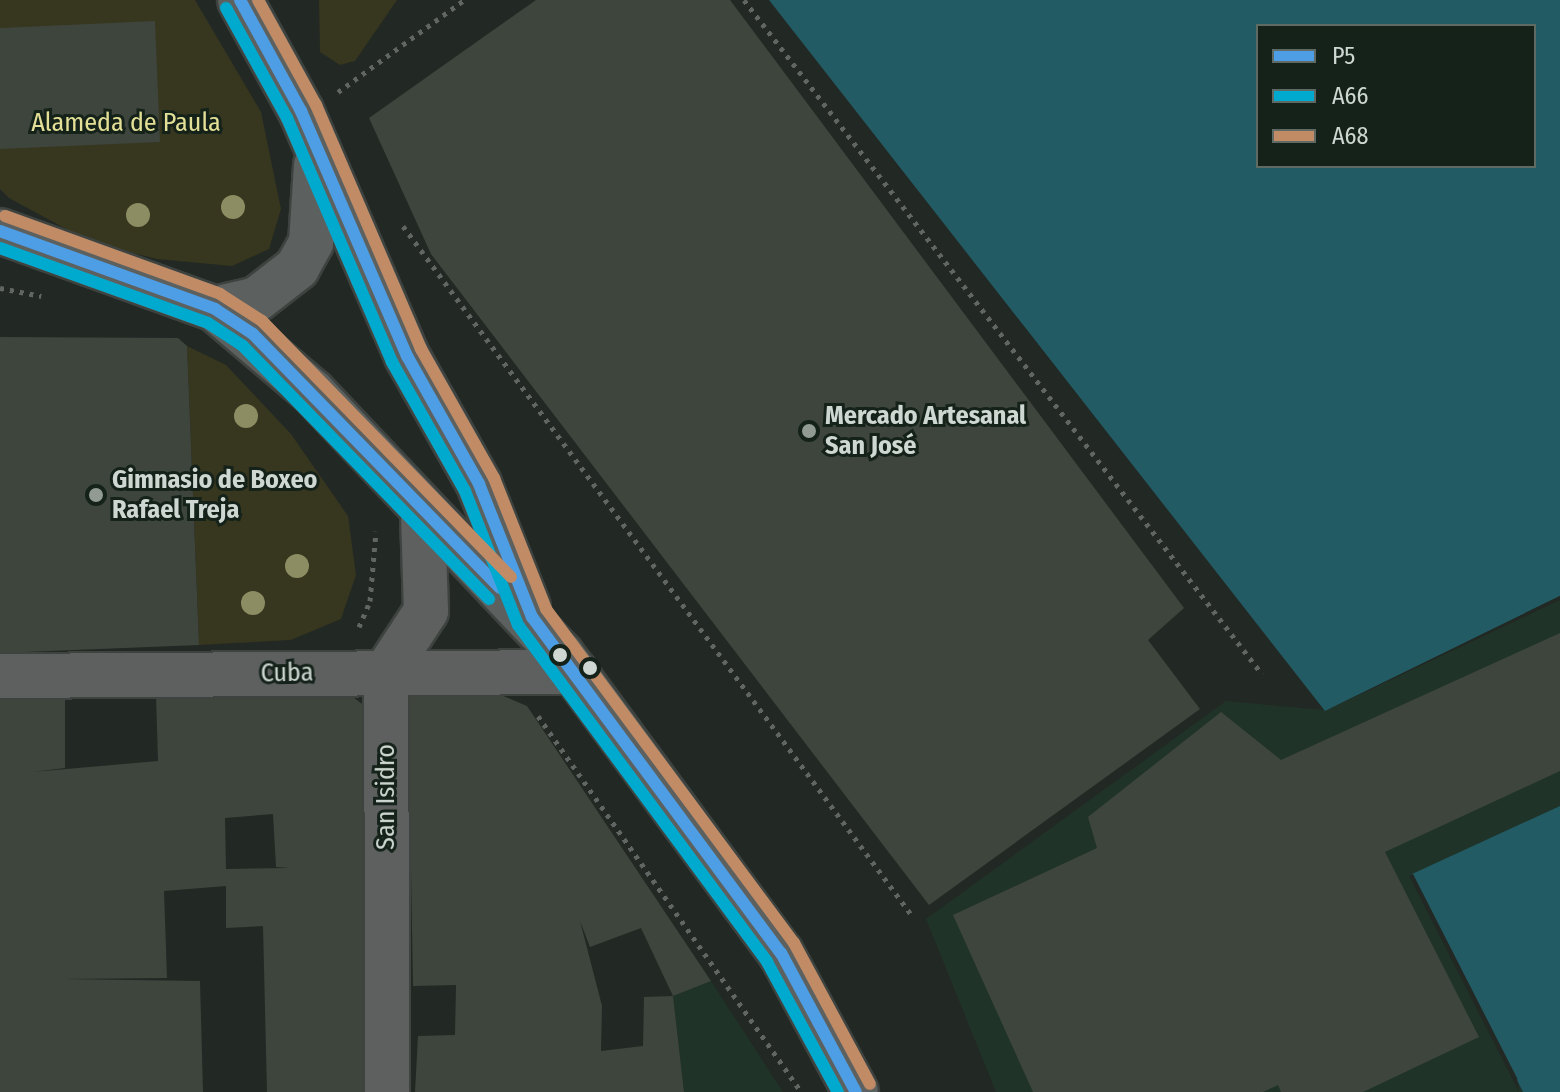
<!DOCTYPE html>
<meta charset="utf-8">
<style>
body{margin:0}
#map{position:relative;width:1560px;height:1092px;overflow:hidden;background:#222824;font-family:"Fira Sans Condensed",sans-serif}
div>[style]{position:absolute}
.built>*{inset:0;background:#203328}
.green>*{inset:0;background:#37361f}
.water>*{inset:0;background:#225b63}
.pier>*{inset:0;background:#222824}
.building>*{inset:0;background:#3e453c}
.path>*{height:5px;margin-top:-2.5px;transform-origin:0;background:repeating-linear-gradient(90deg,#616563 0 4px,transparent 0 10px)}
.roads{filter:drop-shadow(2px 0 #3e4340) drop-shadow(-2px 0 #3e4340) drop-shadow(0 2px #3e4340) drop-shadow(0 -2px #3e4340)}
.street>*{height:44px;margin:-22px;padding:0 22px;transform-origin:22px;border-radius:22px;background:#5d605f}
.primary>*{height:44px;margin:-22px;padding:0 22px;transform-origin:22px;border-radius:22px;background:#5c6160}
.bus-1>*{height:12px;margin:-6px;padding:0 6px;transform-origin:6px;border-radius:6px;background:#4d9ee5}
.bus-2>*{height:12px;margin:-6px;padding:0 6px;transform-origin:6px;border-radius:6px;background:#00a9ce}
.bus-3>*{height:12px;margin:-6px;padding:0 6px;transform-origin:6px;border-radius:6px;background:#c18c65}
.trees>*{width:24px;height:24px;margin:-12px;border-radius:50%;background:#8c8d63}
.dots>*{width:22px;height:22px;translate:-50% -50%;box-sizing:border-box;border:4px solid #14221a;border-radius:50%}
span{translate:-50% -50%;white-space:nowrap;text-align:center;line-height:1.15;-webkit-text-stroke:6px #14221a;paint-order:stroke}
.park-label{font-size:26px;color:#e3df96}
.poi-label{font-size:26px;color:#ced7d1;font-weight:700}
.left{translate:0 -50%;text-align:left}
.street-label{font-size:26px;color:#ced7d1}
.legend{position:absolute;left:1256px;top:24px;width:280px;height:144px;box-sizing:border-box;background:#14221a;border:2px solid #5e6a63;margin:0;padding:10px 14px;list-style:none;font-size:24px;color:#ced7d1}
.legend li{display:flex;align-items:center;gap:16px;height:40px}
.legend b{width:40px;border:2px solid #5e6a63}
</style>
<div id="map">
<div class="built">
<i style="clip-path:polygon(1560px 596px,1560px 806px,1413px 874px,1523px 1092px,996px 1092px,926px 919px,1226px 701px,1325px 710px)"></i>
<i style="clip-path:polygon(711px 981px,783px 1092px,684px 1092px,673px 996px)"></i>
</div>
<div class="green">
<i style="clip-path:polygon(0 0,195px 0,261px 112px,281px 209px,269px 249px,232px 266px,157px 259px,92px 243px,9px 198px,0 189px)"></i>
<i style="clip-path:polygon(319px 0,397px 0,355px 61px,340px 65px,320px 52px)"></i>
<i style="clip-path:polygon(187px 346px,226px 365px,291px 434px,348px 516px,356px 575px,341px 619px,291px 640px,199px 645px)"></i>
</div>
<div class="water">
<i style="clip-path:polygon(evenodd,769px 0,1560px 0,1560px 596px,1325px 711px,769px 0,1258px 26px,1534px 26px,1534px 166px,1258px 166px,1258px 26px)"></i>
<i style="clip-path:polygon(1560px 806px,1560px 1092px,1523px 1092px,1412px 874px)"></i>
</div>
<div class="pier">
<i style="clip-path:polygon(1560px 596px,1560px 600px,1325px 711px)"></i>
<i style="clip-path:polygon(1560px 802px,1413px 874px,1517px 1078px,1519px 1092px,1409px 876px)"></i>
</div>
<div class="building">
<i style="clip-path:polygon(536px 0,730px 0,1184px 608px,1148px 640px,1200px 709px,929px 905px,431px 254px,369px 118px)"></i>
<i style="clip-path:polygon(155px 21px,160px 142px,0 149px,0 28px)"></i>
<i style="clip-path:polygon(0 337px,178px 338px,187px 346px,199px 645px,0 653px)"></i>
<i style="clip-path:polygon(1560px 633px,1560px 771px,1385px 852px,1479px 1037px,1363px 1092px,1281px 1092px,1278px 1085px,1263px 1092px,1033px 1092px,953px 915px,1097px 848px,1088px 817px,1221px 712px,1281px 760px)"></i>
<i style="clip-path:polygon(evenodd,346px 692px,369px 709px,375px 1092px,267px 1092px,263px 926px,226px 928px,226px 886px,164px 891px,167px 978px,64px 979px,200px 981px,203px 1092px,0 1092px,0 696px,65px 695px,65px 768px,32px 772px,158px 761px,156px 695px,346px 692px,273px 814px,276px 867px,290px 868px,226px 869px,225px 818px,273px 814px)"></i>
<i style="clip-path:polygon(494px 692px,527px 706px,711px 981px,673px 996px,641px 928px,590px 947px,580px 921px,602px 1006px,601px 1051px,643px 1046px,644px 997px,673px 996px,684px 1092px,415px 1092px,418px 1036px,455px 1035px,456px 985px,413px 986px,408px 694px)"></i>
</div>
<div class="path">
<i style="left:744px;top:0;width:850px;rotate:52.46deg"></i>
<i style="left:338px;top:92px;width:156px;rotate:-36.1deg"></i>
<i style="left:403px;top:226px;width:859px;rotate:53.57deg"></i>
<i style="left:0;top:288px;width:42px;rotate:11deg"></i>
<i style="left:359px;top:627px;width:28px;rotate:-67deg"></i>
<i style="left:370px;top:601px;width:70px;rotate:-85.1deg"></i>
<i style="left:538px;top:716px;width:459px;rotate:55deg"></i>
</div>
<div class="roads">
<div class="street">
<i style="left:0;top:676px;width:575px;rotate:-0.4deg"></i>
<i style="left:387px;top:1092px;width:420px;rotate:-90.1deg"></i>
<i style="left:386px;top:672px;width:73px;rotate:-56.7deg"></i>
<i style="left:426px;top:611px;width:97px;rotate:-91.8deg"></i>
</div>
<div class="primary">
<i style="left:240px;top:0;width:127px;rotate:61.2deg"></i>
<i style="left:301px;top:111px;width:267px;rotate:66.6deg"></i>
<i style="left:407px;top:356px;width:147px;rotate:60.6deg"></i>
<i style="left:479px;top:484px;width:132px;rotate:68.3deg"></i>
<i style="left:0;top:231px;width:229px;rotate:19.9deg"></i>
<i style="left:215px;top:309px;width:128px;rotate:40.3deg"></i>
<i style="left:313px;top:392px;width:361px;rotate:46.6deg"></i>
<i style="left:561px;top:654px;width:371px;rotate:53.7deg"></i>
<i style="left:781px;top:953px;width:158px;rotate:61.7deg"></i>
<i style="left:215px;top:309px;width:43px;rotate:-13.4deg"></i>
<i style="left:257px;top:299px;width:51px;rotate:-37.8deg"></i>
<i style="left:297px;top:268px;width:29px;rotate:-61deg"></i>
<i style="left:311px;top:243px;width:78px;rotate:-86.3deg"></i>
</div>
</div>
<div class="bus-1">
<i style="left:240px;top:0;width:127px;rotate:61.2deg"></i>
<i style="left:301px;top:111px;width:267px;rotate:66.6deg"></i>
<i style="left:407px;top:356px;width:147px;rotate:60.6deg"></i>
<i style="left:479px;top:484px;width:143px;rotate:68.3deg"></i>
<i style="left:532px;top:617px;width:418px;rotate:53.5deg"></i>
<i style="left:781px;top:953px;width:158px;rotate:61.7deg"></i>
<i style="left:0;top:231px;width:229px;rotate:19.9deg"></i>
<i style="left:215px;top:309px;width:45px;rotate:33.3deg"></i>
<i style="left:253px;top:334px;width:354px;rotate:45.8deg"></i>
</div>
<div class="bus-2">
<i style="left:226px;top:8px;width:126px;rotate:61deg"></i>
<i style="left:287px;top:118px;width:266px;rotate:66.7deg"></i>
<i style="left:392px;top:362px;width:148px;rotate:60.5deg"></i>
<i style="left:465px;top:491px;width:144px;rotate:68.4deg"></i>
<i style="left:518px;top:625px;width:419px;rotate:53.5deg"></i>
<i style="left:767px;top:962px;width:148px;rotate:61.4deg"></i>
<i style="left:0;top:248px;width:221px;rotate:19.8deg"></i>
<i style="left:208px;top:323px;width:42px;rotate:33.3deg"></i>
<i style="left:243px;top:346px;width:353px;rotate:45.8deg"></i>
</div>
<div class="bus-3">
<i style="left:258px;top:0;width:120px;rotate:61.1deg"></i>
<i style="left:316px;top:105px;width:266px;rotate:66.7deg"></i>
<i style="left:421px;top:349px;width:148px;rotate:60.5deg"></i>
<i style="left:494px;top:478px;width:141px;rotate:68.3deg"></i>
<i style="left:546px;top:609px;width:416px;rotate:53.4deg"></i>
<i style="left:794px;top:943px;width:160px;rotate:61.7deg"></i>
<i style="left:5px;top:216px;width:229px;rotate:19.9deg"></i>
<i style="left:220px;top:294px;width:50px;rotate:32.7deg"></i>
<i style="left:262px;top:321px;width:357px;rotate:45.8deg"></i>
</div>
<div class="trees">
<i style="left:233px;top:207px"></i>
<i style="left:138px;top:215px"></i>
<i style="left:246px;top:416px"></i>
<i style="left:297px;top:566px"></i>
<i style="left:253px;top:603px"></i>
</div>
<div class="dots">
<i style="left:809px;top:431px;background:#929a94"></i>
<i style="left:96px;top:495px;background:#929a94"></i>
<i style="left:560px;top:655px;background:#ced7d1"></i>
<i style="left:590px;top:668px;background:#ced7d1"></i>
</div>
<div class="park-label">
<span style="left:126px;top:123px">Alameda de Paula</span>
</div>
<div class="poi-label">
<span class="left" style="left:825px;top:431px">Mercado Artesanal<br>San José</span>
<span class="left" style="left:112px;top:495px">Gimnasio de Boxeo<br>Rafael Treja</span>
</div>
<div class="street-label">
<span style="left:287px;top:673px;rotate:-1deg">Cuba</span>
<span style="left:386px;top:797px;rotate:-90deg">San Isidro</span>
</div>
<ul class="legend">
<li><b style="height:10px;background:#4d9ee5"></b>P5</li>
<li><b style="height:10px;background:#00a9ce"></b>A66</li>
<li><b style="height:10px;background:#c18c65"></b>A68</li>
</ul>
</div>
